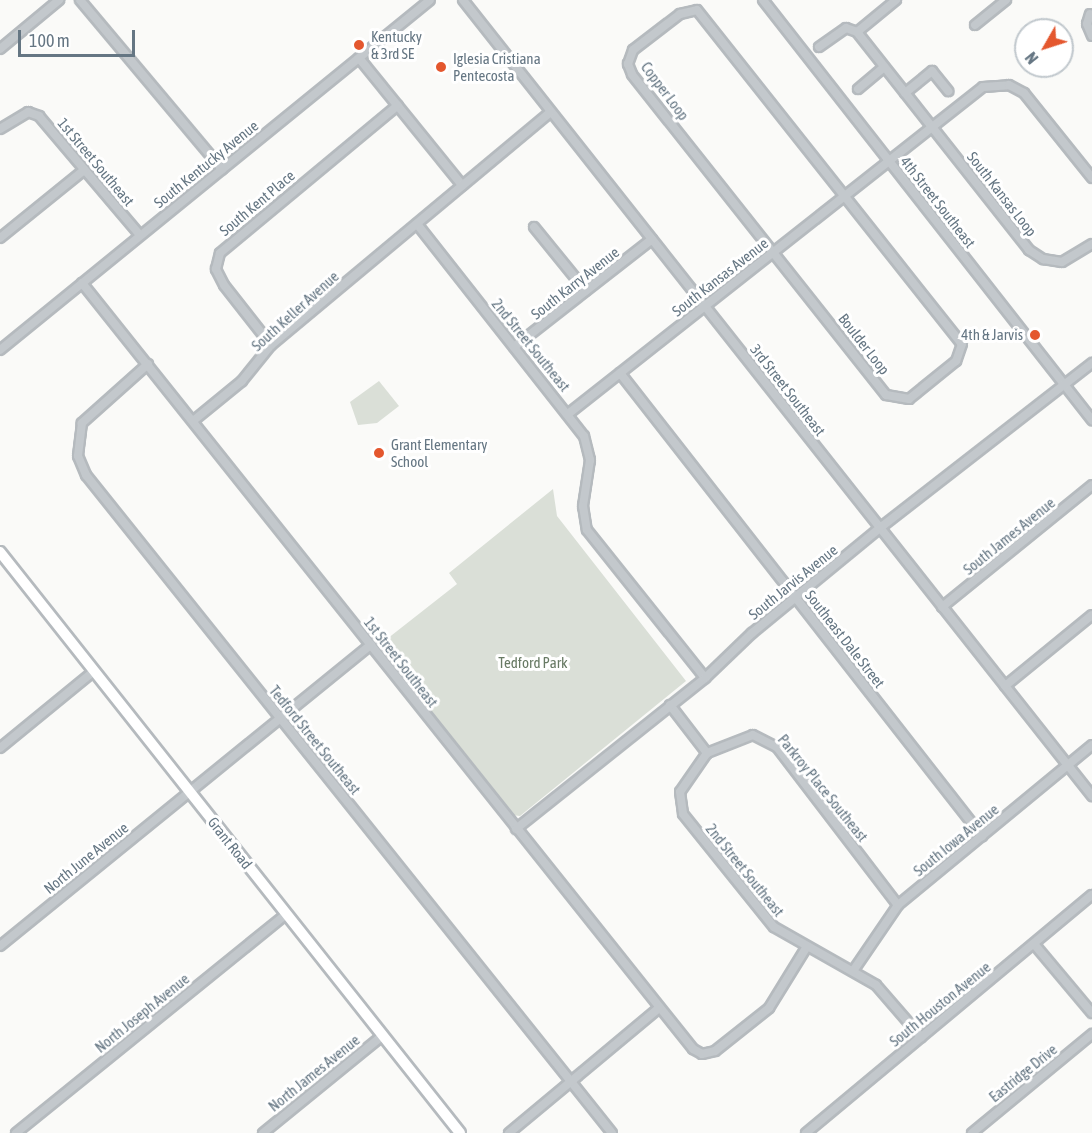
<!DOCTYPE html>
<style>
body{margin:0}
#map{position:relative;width:1092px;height:1133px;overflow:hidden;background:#fafaf8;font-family:"Asap Condensed",sans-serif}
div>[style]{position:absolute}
.green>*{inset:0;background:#dadfd7}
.roads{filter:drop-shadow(2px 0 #b5babe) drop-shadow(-2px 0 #b5babe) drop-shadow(0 2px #b5babe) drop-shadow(0 -2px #b5babe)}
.minor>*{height:8px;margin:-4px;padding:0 4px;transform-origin:4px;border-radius:4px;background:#c3c8cc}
.major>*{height:10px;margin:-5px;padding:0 5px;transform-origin:5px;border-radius:5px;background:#fff}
.dots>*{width:16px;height:16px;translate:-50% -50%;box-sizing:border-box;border:3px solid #fff;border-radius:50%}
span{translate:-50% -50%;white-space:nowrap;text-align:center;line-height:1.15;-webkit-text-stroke:6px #fff;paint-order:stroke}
.poi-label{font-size:15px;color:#657683}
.left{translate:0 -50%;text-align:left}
.right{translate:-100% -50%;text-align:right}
.street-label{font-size:15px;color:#657683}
.park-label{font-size:15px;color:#687a64}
.north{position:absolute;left:1014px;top:18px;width:60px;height:60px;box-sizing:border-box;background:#fff;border:2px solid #c1c8cd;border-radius:50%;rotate:231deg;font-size:16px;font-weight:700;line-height:24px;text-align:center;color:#657683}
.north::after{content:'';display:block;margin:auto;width:21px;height:27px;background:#e4572e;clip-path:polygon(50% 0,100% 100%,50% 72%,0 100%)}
.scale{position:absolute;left:18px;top:30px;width:117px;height:27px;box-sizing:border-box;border:3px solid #657683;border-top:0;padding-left:8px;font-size:18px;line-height:21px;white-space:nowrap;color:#657683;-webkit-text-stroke:4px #fff;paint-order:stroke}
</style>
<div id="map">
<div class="green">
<i style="clip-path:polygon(379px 381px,399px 406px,377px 423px,358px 425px,350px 402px)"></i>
<i style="clip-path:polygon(553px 489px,557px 516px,686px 681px,520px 816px,512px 815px,378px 646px,457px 584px,449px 573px)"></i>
</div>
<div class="roads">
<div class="minor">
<i style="left:80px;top:0;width:221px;rotate:50deg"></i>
<i style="left:463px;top:0;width:1015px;rotate:51.68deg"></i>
<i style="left:763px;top:0;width:534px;rotate:51.93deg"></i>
<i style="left:896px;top:0;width:50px;rotate:140.6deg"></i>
<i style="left:857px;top:32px;width:278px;rotate:51.7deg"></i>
<i style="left:1029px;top:250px;width:17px;rotate:33deg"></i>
<i style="left:1043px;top:259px;width:19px;rotate:9deg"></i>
<i style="left:1062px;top:262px;width:35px;rotate:-31deg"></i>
<i style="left:697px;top:10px;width:426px;rotate:51.6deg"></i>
<i style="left:962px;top:344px;width:18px;rotate:109deg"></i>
<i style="left:956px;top:361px;width:60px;rotate:141deg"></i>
<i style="left:909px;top:399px;width:23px;rotate:-170deg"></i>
<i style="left:886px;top:395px;width:409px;rotate:-128.4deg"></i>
<i style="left:632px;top:74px;width:11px;rotate:-112deg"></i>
<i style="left:628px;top:64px;width:15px;rotate:-70deg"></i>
<i style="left:633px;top:50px;width:59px;rotate:-37.5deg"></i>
<i style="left:680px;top:14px;width:17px;rotate:-13deg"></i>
<i style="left:1090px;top:14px;width:10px;rotate:107deg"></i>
<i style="left:1087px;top:24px;width:13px;rotate:67deg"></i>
<i style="left:975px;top:25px;width:40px;rotate:-39deg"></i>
<i style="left:819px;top:47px;width:33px;rotate:-35deg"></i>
<i style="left:846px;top:28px;width:12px;rotate:20deg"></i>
<i style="left:0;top:49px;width:77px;rotate:-39.7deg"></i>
<i style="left:359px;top:58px;width:164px;rotate:51deg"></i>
<i style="left:858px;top:89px;width:34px;rotate:-40deg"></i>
<i style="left:905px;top:93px;width:35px;rotate:-39deg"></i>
<i style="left:932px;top:71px;width:26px;rotate:51deg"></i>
<i style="left:0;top:129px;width:33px;rotate:-31deg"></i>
<i style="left:28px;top:112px;width:12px;rotate:20deg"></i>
<i style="left:39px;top:116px;width:156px;rotate:49.7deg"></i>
<i style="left:417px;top:224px;width:270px;rotate:51.8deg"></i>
<i style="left:584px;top:436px;width:25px;rotate:76deg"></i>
<i style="left:590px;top:460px;width:47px;rotate:98.7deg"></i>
<i style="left:583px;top:506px;width:24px;rotate:81deg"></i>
<i style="left:587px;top:530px;width:189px;rotate:51.4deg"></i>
<i style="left:534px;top:227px;width:82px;rotate:50.9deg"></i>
<i style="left:0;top:238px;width:108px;rotate:-39deg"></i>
<i style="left:82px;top:283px;width:980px;rotate:51.42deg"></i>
<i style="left:693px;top:1049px;width:10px;rotate:29deg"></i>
<i style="left:702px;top:1054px;width:13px;rotate:-13deg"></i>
<i style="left:715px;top:1051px;width:69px;rotate:-38.5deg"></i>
<i style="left:769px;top:1008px;width:70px;rotate:-58.3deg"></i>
<i style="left:271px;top:345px;width:76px;rotate:-128.1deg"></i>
<i style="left:224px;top:285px;width:18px;rotate:-117deg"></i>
<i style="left:216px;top:269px;width:16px;rotate:-76deg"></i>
<i style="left:220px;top:253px;width:231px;rotate:-39.7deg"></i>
<i style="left:514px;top:347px;width:175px;rotate:-38deg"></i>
<i style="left:0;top:350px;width:554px;rotate:-39.14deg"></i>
<i style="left:148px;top:364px;width:89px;rotate:138.2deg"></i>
<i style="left:82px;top:423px;width:33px;rotate:97deg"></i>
<i style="left:78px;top:456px;width:21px;rotate:67deg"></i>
<i style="left:86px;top:475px;width:842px;rotate:51.36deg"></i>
<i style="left:620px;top:373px;width:588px;rotate:51.98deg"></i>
<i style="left:568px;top:414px;width:528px;rotate:-38.24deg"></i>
<i style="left:983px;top:87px;width:26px;rotate:-4deg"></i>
<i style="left:1009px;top:85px;width:17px;rotate:28deg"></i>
<i style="left:1024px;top:93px;width:109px;rotate:51.3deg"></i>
<i style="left:193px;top:421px;width:63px;rotate:-39.2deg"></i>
<i style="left:242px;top:381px;width:46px;rotate:-51.1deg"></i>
<i style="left:271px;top:345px;width:364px;rotate:-39.8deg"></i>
<i style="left:942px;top:607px;width:193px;rotate:-39.1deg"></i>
<i style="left:1005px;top:686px;width:112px;rotate:-39.2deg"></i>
<i style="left:670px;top:705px;width:61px;rotate:52.4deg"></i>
<i style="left:0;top:748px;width:122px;rotate:-39.3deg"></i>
<i style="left:707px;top:753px;width:47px;rotate:124.7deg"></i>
<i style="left:680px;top:792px;width:22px;rotate:82deg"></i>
<i style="left:683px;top:814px;width:145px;rotate:51.2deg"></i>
<i style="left:774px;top:927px;width:117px;rotate:29.6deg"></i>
<i style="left:876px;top:985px;width:69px;rotate:49.1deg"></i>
<i style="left:707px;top:753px;width:49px;rotate:-21.4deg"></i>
<i style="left:753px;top:735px;width:27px;rotate:27deg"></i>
<i style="left:777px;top:747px;width:199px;rotate:52.6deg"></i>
<i style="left:516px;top:829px;width:242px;rotate:-38.6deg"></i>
<i style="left:705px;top:678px;width:65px;rotate:-43.8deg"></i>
<i style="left:752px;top:633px;width:166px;rotate:-39.4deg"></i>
<i style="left:880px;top:528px;width:269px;rotate:-37.9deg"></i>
<i style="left:1034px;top:944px;width:90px;rotate:50deg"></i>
<i style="left:0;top:946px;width:478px;rotate:-39.1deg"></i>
<i style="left:853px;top:971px;width:80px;rotate:-55.7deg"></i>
<i style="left:898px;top:905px;width:251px;rotate:-39.5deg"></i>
<i style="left:16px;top:1133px;width:348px;rotate:-39deg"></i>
<i style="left:263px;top:1133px;width:155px;rotate:-39.2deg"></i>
<i style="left:509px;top:1133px;width:195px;rotate:-39.8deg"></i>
<i style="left:806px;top:1133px;width:372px;rotate:-39.8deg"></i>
<i style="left:972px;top:1133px;width:156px;rotate:-39.5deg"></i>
</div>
<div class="major">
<i style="left:0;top:552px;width:741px;rotate:51.63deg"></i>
</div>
</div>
<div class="dots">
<i style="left:359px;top:45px;background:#e4572e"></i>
<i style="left:441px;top:67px;background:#e4572e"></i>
<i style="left:1035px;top:335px;background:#e4572e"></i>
<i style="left:379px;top:453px;background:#e4572e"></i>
</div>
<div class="poi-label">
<span class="left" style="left:371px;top:45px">Kentucky<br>&amp; 3rd SE</span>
<span class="left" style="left:453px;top:67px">Iglesia Cristiana<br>Pentecosta</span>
<span class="right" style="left:1023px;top:335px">4th &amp; Jarvis</span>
<span class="left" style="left:391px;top:453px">Grant Elementary<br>School</span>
</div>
<div class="street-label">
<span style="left:665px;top:91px;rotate:53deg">Copper Loop</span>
<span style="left:96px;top:162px;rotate:50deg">1st Street Southeast</span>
<span style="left:206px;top:164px;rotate:-39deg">South Kentucky Avenue</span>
<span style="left:1002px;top:194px;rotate:52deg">South Kansas Loop</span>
<span style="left:938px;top:202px;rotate:52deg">4th Street Southeast</span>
<span style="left:257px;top:203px;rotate:-40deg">South Kent Place</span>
<span style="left:720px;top:277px;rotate:-38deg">South Kansas Avenue</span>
<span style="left:575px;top:283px;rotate:-38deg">South Karry Avenue</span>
<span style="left:295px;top:311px;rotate:-42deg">South Keller Avenue</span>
<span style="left:864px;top:344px;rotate:52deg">Boulder Loop</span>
<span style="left:531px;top:345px;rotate:51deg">2nd Street Southeast</span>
<span style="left:788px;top:390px;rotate:52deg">3rd Street Southeast</span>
<span style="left:1009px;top:536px;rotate:-39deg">South James Avenue</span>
<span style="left:793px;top:582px;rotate:-39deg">South Jarvis Avenue</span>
<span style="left:845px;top:639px;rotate:52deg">Southeast Dale Street</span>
<span style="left:401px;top:662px;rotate:52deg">1st Street Southeast</span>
<span style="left:315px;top:740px;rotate:51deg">Tedford Street Southeast</span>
<span style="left:823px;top:788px;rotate:51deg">Parkroy Place Southeast</span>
<span style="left:956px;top:840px;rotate:-39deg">South Iowa Avenue</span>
<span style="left:230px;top:843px;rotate:52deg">Grant Road</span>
<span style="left:86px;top:858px;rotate:-39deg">North June Avenue</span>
<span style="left:745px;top:870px;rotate:51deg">2nd Street Southeast</span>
<span style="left:940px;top:1004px;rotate:-39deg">South Houston Avenue</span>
<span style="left:142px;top:1013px;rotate:-39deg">North Joseph Avenue</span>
<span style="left:314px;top:1073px;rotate:-39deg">North James Avenue</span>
<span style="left:1023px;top:1073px;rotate:-39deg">Eastridge Drive</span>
</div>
<div class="park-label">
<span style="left:533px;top:663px">Tedford Park</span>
</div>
<div class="north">N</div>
<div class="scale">100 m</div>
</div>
